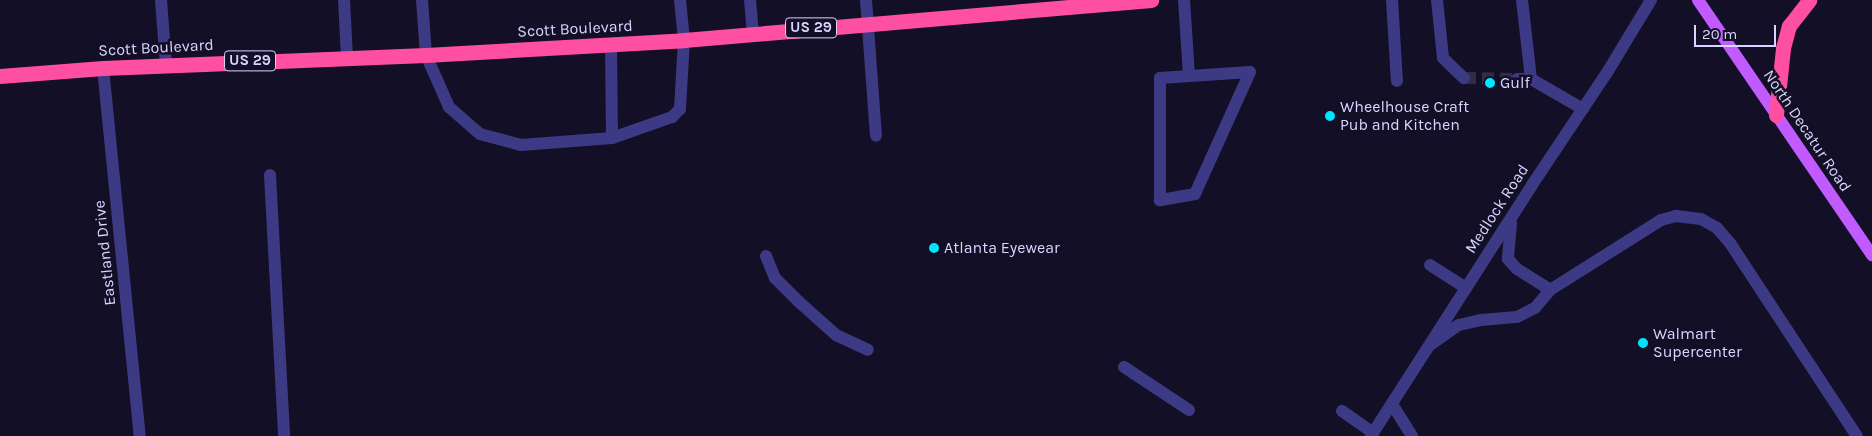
<!DOCTYPE html>
<style>
body{margin:0}
#map{position:relative;width:1872px;height:436px;overflow:hidden;background:#130f26;font-family:Karla,sans-serif}
div>[style]{position:absolute}
.minor-tunnel>*{height:12px;margin-top:-6px;transform-origin:0;background:repeating-linear-gradient(90deg,#312d47 0 12px,transparent 0 18px)}
.minor>*{height:12px;margin:-6px;padding:0 6px;transform-origin:6px;border-radius:6px;background:#3d3a85}
.major>*{height:12px;margin:-6px;padding:0 6px;transform-origin:6px;border-radius:6px;background:#c25bff}
.highway>*{height:15px;margin:-7.5px;padding:0 7.5px;transform-origin:7.5px;border-radius:7.5px;background:#ff4fa3}
.dots>*{width:14px;height:14px;translate:-50% -50%;box-sizing:border-box;border:2px solid #130f26;border-radius:50%}
span{translate:-50% -50%;white-space:nowrap;text-align:center;line-height:1.15;-webkit-text-stroke:5px #130f26;paint-order:stroke}
.shield-label span{padding:1px 4px;background:#130f26;border:1px solid;border-radius:4px;-webkit-text-stroke-width:0}
.shield-label{font-size:15px;color:#d9d4ff;font-weight:700}
.street-label{font-size:16px;color:#d9d4ff}
.poi-label{font-size:16px;color:#d9d4ff}
.left{translate:0 -50%;text-align:left}
.scale{position:absolute;left:1694px;top:25px;width:82px;height:22px;box-sizing:border-box;border:2px solid #d9d4ff;border-top:0;padding-left:6px;font-size:15px;line-height:18px;white-space:nowrap;color:#d9d4ff;-webkit-text-stroke:4px #130f26;paint-order:stroke}
</style>
<div id="map">
<div class="minor-tunnel">
<i style="left:1464px;top:78px;width:53px;rotate:1.1deg"></i>
</div>
<div class="minor">
<i style="left:161px;top:0;width:65px;rotate:85.6deg"></i>
<i style="left:344px;top:0;width:57px;rotate:87deg"></i>
<i style="left:422px;top:0;width:55px;rotate:85.8deg"></i>
<i style="left:426px;top:55px;width:57px;rotate:66.1deg"></i>
<i style="left:449px;top:107px;width:41px;rotate:41.1deg"></i>
<i style="left:480px;top:134px;width:42px;rotate:15deg"></i>
<i style="left:521px;top:145px;width:91px;rotate:-4.4deg"></i>
<i style="left:612px;top:138px;width:64px;rotate:-19.3deg"></i>
<i style="left:672px;top:117px;width:11px;rotate:-45deg"></i>
<i style="left:680px;top:109px;width:69px;rotate:-86.7deg"></i>
<i style="left:684px;top:40px;width:40px;rotate:-95.7deg"></i>
<i style="left:750px;top:0;width:33px;rotate:85deg"></i>
<i style="left:866px;top:0;width:136px;rotate:85.8deg"></i>
<i style="left:1184px;top:0;width:76px;rotate:86.2deg"></i>
<i style="left:1392px;top:0;width:81px;rotate:86.5deg"></i>
<i style="left:1437px;top:0;width:58px;rotate:84.1deg"></i>
<i style="left:1443px;top:58px;width:29px;rotate:44deg"></i>
<i style="left:1522px;top:0;width:80px;rotate:83.5deg"></i>
<i style="left:611px;top:44px;width:94px;rotate:89.4deg"></i>
<i style="left:103px;top:68px;width:370px;rotate:84.3deg"></i>
<i style="left:1250px;top:72px;width:134px;rotate:114.3deg"></i>
<i style="left:1195px;top:194px;width:36px;rotate:170deg"></i>
<i style="left:1160px;top:200px;width:122px;rotate:-90deg"></i>
<i style="left:1160px;top:78px;width:90px;rotate:-3.8deg"></i>
<i style="left:1517px;top:79px;width:14px"></i>
<i style="left:1531px;top:79px;width:60px;rotate:30deg"></i>
<i style="left:270px;top:175px;width:261px;rotate:86.9deg"></i>
<i style="left:1511px;top:223px;width:36px;rotate:95deg"></i>
<i style="left:1508px;top:259px;width:13px;rotate:48deg"></i>
<i style="left:1517px;top:269px;width:39px;rotate:32deg"></i>
<i style="left:766px;top:256px;width:24px;rotate:68deg"></i>
<i style="left:775px;top:278px;width:33px;rotate:45deg"></i>
<i style="left:798px;top:301px;width:51px;rotate:41.8deg"></i>
<i style="left:836px;top:335px;width:35px;rotate:25deg"></i>
<i style="left:1430px;top:265px;width:43px;rotate:32.6deg"></i>
<i style="left:1430px;top:345px;width:35px;rotate:-35deg"></i>
<i style="left:1459px;top:325px;width:23px;rotate:-13deg"></i>
<i style="left:1481px;top:320px;width:36px;rotate:-5deg"></i>
<i style="left:1517px;top:317px;width:20px;rotate:-27deg"></i>
<i style="left:1535px;top:308px;width:23px;rotate:-50deg"></i>
<i style="left:1550px;top:290px;width:131px;rotate:-32.2deg"></i>
<i style="left:1661px;top:220px;width:16px;rotate:-15deg"></i>
<i style="left:1676px;top:216px;width:25px;rotate:7deg"></i>
<i style="left:1701px;top:219px;width:18px;rotate:29deg"></i>
<i style="left:1717px;top:228px;width:20px;rotate:49deg"></i>
<i style="left:1730px;top:243px;width:231px;rotate:56.7deg"></i>
<i style="left:1124px;top:367px;width:78px;rotate:33.5deg"></i>
<i style="left:1392px;top:404px;width:38px;rotate:58deg"></i>
<i style="left:1342px;top:411px;width:38px;rotate:35deg"></i>
<i style="left:1371px;top:436px;width:298px;rotate:-57.3deg"></i>
<i style="left:1532px;top:185px;width:137px;rotate:-56.3deg"></i>
<i style="left:1608px;top:71px;width:83px;rotate:-58.8deg"></i>
</div>
<div class="major">
<i style="left:1698px;top:0;width:309px;rotate:55.7deg"></i>
</div>
<div class="highway">
<i style="left:0;top:76px;width:103px;rotate:-4.4deg"></i>
<i style="left:103px;top:68px;width:323px;rotate:-2.3deg"></i>
<i style="left:426px;top:55px;width:258px;rotate:-3.3deg"></i>
<i style="left:684px;top:40px;width:469px;rotate:-4.9deg"></i>
<i style="left:1776px;top:115px;width:67px;rotate:-84deg"></i>
<i style="left:1783px;top:48px;width:23px;rotate:-75deg"></i>
<i style="left:1789px;top:26px;width:33px;rotate:-52deg"></i>
</div>
<div class="dots">
<i style="left:1490px;top:83px;background:#00e5ff"></i>
<i style="left:1330px;top:116px;background:#00e5ff"></i>
<i style="left:934px;top:248px;background:#00e5ff"></i>
<i style="left:1643px;top:343px;background:#00e5ff"></i>
</div>
<div class="shield-label">
<span style="left:811px;top:28px">US 29</span>
<span style="left:250px;top:61px">US 29</span>
</div>
<div class="street-label">
<span style="left:575px;top:29px;rotate:-3deg">Scott Boulevard</span>
<span style="left:156px;top:48px;rotate:-3deg">Scott Boulevard</span>
<span style="left:1807px;top:131px;rotate:56deg">North Decatur Road</span>
<span style="left:1497px;top:209px;rotate:-57deg">Medlock Road</span>
<span style="left:105px;top:253px;rotate:-96deg">Eastland Drive</span>
</div>
<div class="poi-label">
<span class="left" style="left:1500px;top:83px">Gulf</span>
<span class="left" style="left:1340px;top:116px">Wheelhouse Craft<br>Pub and Kitchen</span>
<span class="left" style="left:944px;top:248px">Atlanta Eyewear</span>
<span class="left" style="left:1653px;top:343px">Walmart<br>Supercenter</span>
</div>
<div class="scale">20 m</div>
</div>
